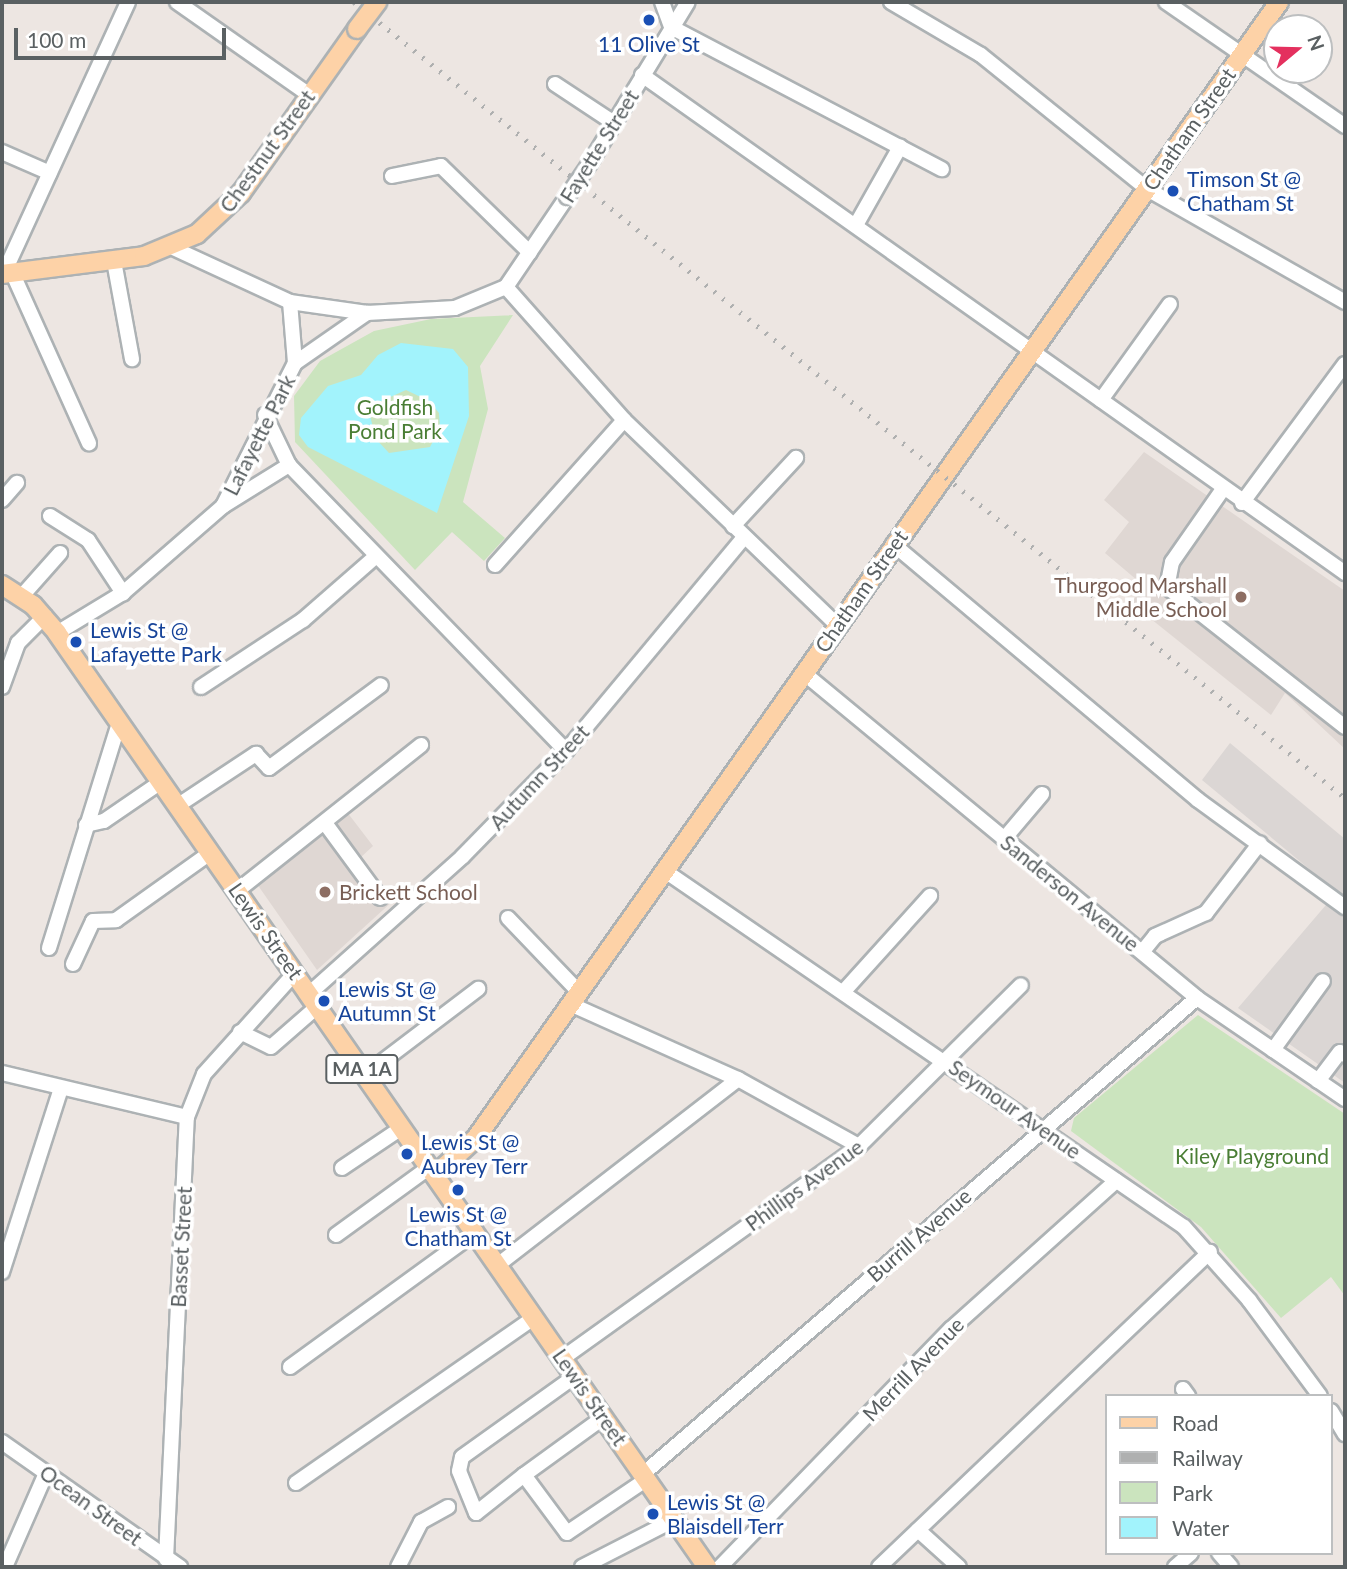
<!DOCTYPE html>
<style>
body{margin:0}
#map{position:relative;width:1347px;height:1569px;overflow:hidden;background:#ede6e2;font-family:Lato,sans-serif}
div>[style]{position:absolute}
.industrial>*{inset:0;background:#dbd6d4}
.education>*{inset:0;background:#dfd7d3}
.green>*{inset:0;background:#cbe4be}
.water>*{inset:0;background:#a2f3fc}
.roads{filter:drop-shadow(2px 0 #adb2b4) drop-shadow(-2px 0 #adb2b4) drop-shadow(0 2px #adb2b4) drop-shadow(0 -2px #adb2b4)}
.minor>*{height:14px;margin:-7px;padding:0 7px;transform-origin:7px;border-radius:7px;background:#fff}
.major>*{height:18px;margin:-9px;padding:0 9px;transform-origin:9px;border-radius:9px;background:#fdd2a7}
.rail>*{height:4.5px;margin-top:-2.25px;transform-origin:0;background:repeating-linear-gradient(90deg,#afb0b0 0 2px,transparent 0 11px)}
.bridges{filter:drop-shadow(2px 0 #adb2b4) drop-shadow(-2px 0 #adb2b4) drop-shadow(0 2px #adb2b4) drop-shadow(0 -2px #adb2b4)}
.minor-bridge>*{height:14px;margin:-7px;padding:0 7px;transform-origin:7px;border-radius:7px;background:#fff}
.major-bridge>*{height:18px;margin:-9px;padding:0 9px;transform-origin:9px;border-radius:9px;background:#fdd2a7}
.dots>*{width:19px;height:19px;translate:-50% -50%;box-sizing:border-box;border:4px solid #fff;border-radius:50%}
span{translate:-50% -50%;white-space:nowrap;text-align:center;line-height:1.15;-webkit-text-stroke:7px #fff;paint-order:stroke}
.shield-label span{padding:2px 5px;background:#fff;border:2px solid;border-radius:5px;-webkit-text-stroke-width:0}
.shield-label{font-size:19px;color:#5a6062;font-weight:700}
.transit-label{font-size:21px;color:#164399}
.left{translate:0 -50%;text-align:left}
.street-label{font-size:21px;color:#5a6062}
.park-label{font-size:21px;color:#4a7e35}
.education-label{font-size:21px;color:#785e54}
.right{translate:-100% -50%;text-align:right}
.frame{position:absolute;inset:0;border:4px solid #5a6062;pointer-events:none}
.legend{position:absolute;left:1105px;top:1394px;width:228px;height:161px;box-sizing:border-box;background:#fff;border:2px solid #bdbfc0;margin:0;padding:9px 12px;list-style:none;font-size:21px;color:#5a6062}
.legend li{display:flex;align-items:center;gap:14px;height:35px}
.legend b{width:35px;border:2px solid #bdbfc0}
.north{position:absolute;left:1263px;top:14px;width:70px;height:70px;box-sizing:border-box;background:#fff;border:2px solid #bdbfc0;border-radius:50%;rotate:71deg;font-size:19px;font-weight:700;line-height:28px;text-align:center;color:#5a6062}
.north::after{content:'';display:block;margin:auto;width:24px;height:32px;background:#e4305e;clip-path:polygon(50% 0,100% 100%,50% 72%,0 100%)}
.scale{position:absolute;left:14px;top:28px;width:212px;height:32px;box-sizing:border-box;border:4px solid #5a6062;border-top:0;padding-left:9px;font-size:21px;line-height:24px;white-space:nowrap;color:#5a6062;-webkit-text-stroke:5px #fff;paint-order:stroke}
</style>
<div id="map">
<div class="industrial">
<i style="clip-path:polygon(1230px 743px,1345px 839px,1345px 1083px,1238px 1008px,1337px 892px,1202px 780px)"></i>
</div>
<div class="education">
<i style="clip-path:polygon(1144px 452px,1345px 591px,1345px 749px,1285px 693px,1271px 715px,1131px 603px,1144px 586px,1105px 553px,1129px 522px,1104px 500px)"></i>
<i style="clip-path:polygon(347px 812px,373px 846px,360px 858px,394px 900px,317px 970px,257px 884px)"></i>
</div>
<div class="green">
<i style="clip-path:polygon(513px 315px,480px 366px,488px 409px,463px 502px,505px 538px,484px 561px,452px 532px,415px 570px,295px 442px,294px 396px,320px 361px,374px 331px,431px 319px)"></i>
<i style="clip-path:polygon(1198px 1015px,1345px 1114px,1345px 1296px,1331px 1277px,1281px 1318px,1201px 1227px,1071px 1131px,1074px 1118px)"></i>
</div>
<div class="water">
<i style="clip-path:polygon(evenodd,401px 343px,453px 349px,468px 367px,469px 416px,437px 513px,308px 447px,299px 435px,301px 418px,328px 386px,361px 375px,378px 355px,401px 343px,406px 390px,429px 401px,439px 413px,440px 428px,430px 447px,389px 453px,376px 439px,370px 416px,377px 403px,406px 390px)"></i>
</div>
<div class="roads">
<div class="minor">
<i style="left:177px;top:2px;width:160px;rotate:35.1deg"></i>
<i style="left:662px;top:2px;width:27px;rotate:70deg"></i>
<i style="left:891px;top:2px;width:104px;rotate:30.5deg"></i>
<i style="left:981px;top:55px;width:213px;rotate:38.9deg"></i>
<i style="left:1147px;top:189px;width:228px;rotate:29.7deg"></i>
<i style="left:1166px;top:2px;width:218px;rotate:34.7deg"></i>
<i style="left:671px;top:27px;width:306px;rotate:27.7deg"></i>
<i style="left:642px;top:75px;width:862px;rotate:35.31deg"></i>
<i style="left:555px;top:84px;width:71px;rotate:33.5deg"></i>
<i style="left:2px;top:152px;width:52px;rotate:23.6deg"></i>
<i style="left:590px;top:163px;width:188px;rotate:-58.7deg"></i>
<i style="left:392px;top:176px;width:50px;rotate:-11.5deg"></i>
<i style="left:441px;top:166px;width:124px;rotate:44.3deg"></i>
<i style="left:856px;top:225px;width:90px;rotate:-60.6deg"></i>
<i style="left:171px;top:247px;width:131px;rotate:24.8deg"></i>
<i style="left:290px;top:302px;width:78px;rotate:8.1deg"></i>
<i style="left:367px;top:313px;width:88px;rotate:-3.3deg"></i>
<i style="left:455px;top:308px;width:55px;rotate:-22.4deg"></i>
<i style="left:506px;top:287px;width:109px;rotate:-55.9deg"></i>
<i style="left:114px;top:261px;width:100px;rotate:79.6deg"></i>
<i style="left:12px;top:272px;width:188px;rotate:65.8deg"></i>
<i style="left:4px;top:273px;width:298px;rotate:-65.4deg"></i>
<i style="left:506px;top:287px;width:178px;rotate:48.4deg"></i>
<i style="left:624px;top:420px;width:296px;rotate:43.9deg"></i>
<i style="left:290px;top:302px;width:61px;rotate:85.3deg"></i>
<i style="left:1101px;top:400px;width:118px;rotate:-54.3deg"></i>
<i style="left:265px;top:415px;width:55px;rotate:64.4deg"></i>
<i style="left:289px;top:465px;width:398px;rotate:45.9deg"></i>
<i style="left:1223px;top:489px;width:89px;rotate:124.9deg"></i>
<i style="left:1172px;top:562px;width:25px;rotate:101deg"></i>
<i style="left:1167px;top:587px;width:226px;rotate:38.2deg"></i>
<i style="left:2px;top:500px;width:23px;rotate:-49deg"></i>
<i style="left:1242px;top:503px;width:173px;rotate:-53.5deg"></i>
<i style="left:223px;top:506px;width:78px;rotate:-31.8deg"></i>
<i style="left:50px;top:516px;width:45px;rotate:32.3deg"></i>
<i style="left:88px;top:540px;width:64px;rotate:56.6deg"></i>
<i style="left:733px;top:526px;width:93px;rotate:-47.2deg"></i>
<i style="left:893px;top:544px;width:398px;rotate:40deg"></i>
<i style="left:1198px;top:800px;width:182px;rotate:36.1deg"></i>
<i style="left:495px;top:565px;width:194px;rotate:-48.3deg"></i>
<i style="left:21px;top:597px;width:59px;rotate:-48.4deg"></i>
<i style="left:57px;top:633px;width:77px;rotate:-31.2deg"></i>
<i style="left:123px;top:593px;width:133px;rotate:-41deg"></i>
<i style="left:223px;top:506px;width:160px;rotate:-63.3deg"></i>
<i style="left:295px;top:363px;width:88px;rotate:-34.8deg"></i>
<i style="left:805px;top:674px;width:509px;rotate:39.57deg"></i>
<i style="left:1197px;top:998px;width:179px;rotate:34.3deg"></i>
<i style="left:2px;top:687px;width:47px;rotate:-70deg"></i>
<i style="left:18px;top:643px;width:38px;rotate:-45deg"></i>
<i style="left:201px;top:687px;width:122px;rotate:-33.3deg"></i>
<i style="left:303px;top:620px;width:96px;rotate:-41.2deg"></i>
<i style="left:177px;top:806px;width:95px;rotate:-33.4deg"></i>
<i style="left:256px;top:754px;width:19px;rotate:47deg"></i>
<i style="left:269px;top:768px;width:139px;rotate:-36.5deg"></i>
<i style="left:325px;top:823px;width:93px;rotate:53.7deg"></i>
<i style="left:86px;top:825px;width:18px;rotate:-13deg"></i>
<i style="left:104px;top:821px;width:69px;rotate:-34.4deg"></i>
<i style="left:1004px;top:839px;width:59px;rotate:-49.8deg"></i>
<i style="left:665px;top:871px;width:629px;rotate:34.45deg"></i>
<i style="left:1184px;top:1227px;width:98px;rotate:48.3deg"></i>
<i style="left:1249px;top:1300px;width:119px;rotate:53.5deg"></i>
<i style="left:237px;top:891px;width:235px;rotate:-38.4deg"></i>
<i style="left:508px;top:918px;width:103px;rotate:46.2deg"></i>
<i style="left:49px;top:948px;width:236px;rotate:-72.7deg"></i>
<i style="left:1143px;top:951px;width:19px;rotate:-51deg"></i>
<i style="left:1155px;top:936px;width:56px;rotate:-24.3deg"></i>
<i style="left:1206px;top:913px;width:88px;rotate:-52.4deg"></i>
<i style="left:73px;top:964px;width:47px;rotate:-65.1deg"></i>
<i style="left:93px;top:921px;width:23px;rotate:-2deg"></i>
<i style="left:116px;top:920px;width:115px;rotate:-35.5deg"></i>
<i style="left:845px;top:990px;width:127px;rotate:-47.9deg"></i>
<i style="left:310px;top:993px;width:205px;rotate:-41.8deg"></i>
<i style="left:463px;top:856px;width:147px;rotate:-45.6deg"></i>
<i style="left:566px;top:751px;width:278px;rotate:-50.2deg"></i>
<i style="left:570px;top:1004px;width:184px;rotate:24.1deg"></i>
<i style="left:738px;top:1079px;width:138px;rotate:29deg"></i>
<i style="left:240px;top:1032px;width:34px;rotate:26deg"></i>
<i style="left:271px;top:1047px;width:62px;rotate:-41.1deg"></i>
<i style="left:1273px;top:1050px;width:85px;rotate:-54.1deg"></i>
<i style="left:2px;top:1073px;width:190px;rotate:13.4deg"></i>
<i style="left:366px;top:1074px;width:141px;rotate:-37.2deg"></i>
<i style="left:1318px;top:1081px;width:36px;rotate:-53deg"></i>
<i style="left:1340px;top:1052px;width:6px;rotate:31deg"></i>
<i style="left:342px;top:1168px;width:73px;rotate:-33.9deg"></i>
<i style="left:336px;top:1235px;width:117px;rotate:-36deg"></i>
<i style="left:499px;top:1264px;width:302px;rotate:-37.7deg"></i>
<i style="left:2px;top:1272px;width:193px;rotate:-72.2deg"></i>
<i style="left:563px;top:1358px;width:364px;rotate:-35.6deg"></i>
<i style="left:859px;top:1146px;width:228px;rotate:-44.8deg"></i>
<i style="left:290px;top:1367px;width:230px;rotate:-36deg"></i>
<i style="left:1183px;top:1389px;width:9px;rotate:54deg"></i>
<i style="left:1331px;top:1411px;width:27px;rotate:59deg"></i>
<i style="left:604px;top:1417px;width:99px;rotate:144.1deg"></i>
<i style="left:524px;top:1475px;width:72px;rotate:53.4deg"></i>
<i style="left:567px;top:1533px;width:97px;rotate:-34deg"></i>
<i style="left:2px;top:1442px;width:218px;rotate:35.1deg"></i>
<i style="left:643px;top:1474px;width:730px;rotate:-40.67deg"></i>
<i style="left:524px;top:1475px;width:61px;rotate:141.6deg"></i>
<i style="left:476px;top:1513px;width:45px;rotate:-112deg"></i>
<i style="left:459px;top:1471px;width:14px;rotate:-78deg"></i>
<i style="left:462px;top:1457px;width:139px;rotate:-35.6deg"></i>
<i style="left:296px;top:1483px;width:291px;rotate:-34.8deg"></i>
<i style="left:918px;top:1530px;width:55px;rotate:42.1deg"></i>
<i style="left:1219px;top:1553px;width:18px;rotate:49deg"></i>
<i style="left:166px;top:1559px;width:442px;rotate:-87.3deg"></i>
<i style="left:187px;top:1117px;width:46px;rotate:-68.4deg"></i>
<i style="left:204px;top:1074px;width:136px;rotate:-48deg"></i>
<i style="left:5px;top:1567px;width:103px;rotate:-66.4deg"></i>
<i style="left:398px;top:1567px;width:51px;rotate:-62.9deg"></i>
<i style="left:421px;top:1522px;width:31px;rotate:-29deg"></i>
<i style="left:582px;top:1567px;width:103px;rotate:-27.1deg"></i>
<i style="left:720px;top:1567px;width:332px;rotate:-45.9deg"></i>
<i style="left:951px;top:1329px;width:222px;rotate:-41.9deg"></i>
<i style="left:879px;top:1567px;width:457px;rotate:-43.6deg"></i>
<i style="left:1175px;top:1567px;width:21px;rotate:-41deg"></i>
</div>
<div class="major">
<i style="left:2px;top:274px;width:143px;rotate:-7.2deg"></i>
<i style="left:144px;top:256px;width:57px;rotate:-22.5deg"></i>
<i style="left:197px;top:234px;width:60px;rotate:-43deg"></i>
<i style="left:241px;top:193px;width:201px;rotate:-54.7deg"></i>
<i style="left:2px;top:585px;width:37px;rotate:33deg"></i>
<i style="left:33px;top:605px;width:37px;rotate:49deg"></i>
<i style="left:57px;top:633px;width:1138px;rotate:55.16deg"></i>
<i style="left:436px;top:1174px;width:54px;rotate:-42deg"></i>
<i style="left:476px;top:1138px;width:1391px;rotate:-54.74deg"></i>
</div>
</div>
<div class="rail">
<i style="left:354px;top:2px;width:1271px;rotate:38.77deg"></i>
</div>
<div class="bridges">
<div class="minor-bridge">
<i style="left:567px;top:197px;width:41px;rotate:-55.9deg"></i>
</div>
<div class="major-bridge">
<i style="left:357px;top:29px;width:34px;rotate:-53deg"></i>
</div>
</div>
<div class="dots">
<i style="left:649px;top:20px;background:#1a4fb4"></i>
<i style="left:1173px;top:191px;background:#1a4fb4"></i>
<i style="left:1241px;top:597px;background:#8d6e63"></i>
<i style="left:76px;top:642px;background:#1a4fb4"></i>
<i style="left:325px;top:892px;background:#8d6e63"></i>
<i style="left:324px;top:1001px;background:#1a4fb4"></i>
<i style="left:407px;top:1154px;background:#1a4fb4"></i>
<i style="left:458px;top:1190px;background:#1a4fb4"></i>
<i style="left:653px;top:1514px;background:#1a4fb4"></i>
</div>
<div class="shield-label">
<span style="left:362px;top:1069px">MA 1A</span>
</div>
<div class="transit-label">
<span style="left:649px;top:44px">11 Olive St</span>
<span class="left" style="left:1187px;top:191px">Timson St @<br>Chatham St</span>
<span class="left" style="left:90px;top:642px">Lewis St @<br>Lafayette Park</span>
<span class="left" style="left:338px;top:1001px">Lewis St @<br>Autumn St</span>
<span class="left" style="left:421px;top:1154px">Lewis St @<br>Aubrey Terr</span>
<span style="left:458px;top:1226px">Lewis St @<br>Chatham St</span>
<span class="left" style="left:667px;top:1514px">Lewis St @<br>Blaisdell Terr</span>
</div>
<div class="street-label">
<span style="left:1189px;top:129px;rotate:-55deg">Chatham Street</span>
<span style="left:599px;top:146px;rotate:-58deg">Fayette Street</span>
<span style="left:267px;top:151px;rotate:-54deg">Chestnut Street</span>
<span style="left:259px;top:435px;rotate:-63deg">Lafayette Park</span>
<span style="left:861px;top:591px;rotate:-55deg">Chatham Street</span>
<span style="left:539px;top:777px;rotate:-47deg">Autumn Street</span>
<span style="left:1070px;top:893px;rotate:39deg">Sanderson Avenue</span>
<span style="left:266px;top:931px;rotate:55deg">Lewis Street</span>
<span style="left:1015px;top:1109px;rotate:35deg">Seymour Avenue</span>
<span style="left:804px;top:1185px;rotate:-36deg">Phillips Avenue</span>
<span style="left:919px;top:1235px;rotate:-41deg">Burrill Avenue</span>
<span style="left:181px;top:1247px;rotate:-87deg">Basset Street</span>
<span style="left:913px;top:1369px;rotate:-46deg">Merrill Avenue</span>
<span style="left:590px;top:1397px;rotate:55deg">Lewis Street</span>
<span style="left:91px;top:1505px;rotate:36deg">Ocean Street</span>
</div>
<div class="park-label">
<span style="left:395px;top:419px">Goldfish<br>Pond Park</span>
<span style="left:1252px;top:1156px">Kiley Playground</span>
</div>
<div class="education-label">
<span class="right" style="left:1227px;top:597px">Thurgood Marshall<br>Middle School</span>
<span class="left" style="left:339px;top:892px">Brickett School</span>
</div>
<div class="frame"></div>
<ul class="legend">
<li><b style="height:9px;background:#fdd2a7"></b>Road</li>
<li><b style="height:9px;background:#afb0b0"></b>Railway</li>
<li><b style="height:19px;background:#cbe4be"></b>Park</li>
<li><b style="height:19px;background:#a2f3fc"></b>Water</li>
</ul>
<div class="north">N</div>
<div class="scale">100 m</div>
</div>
